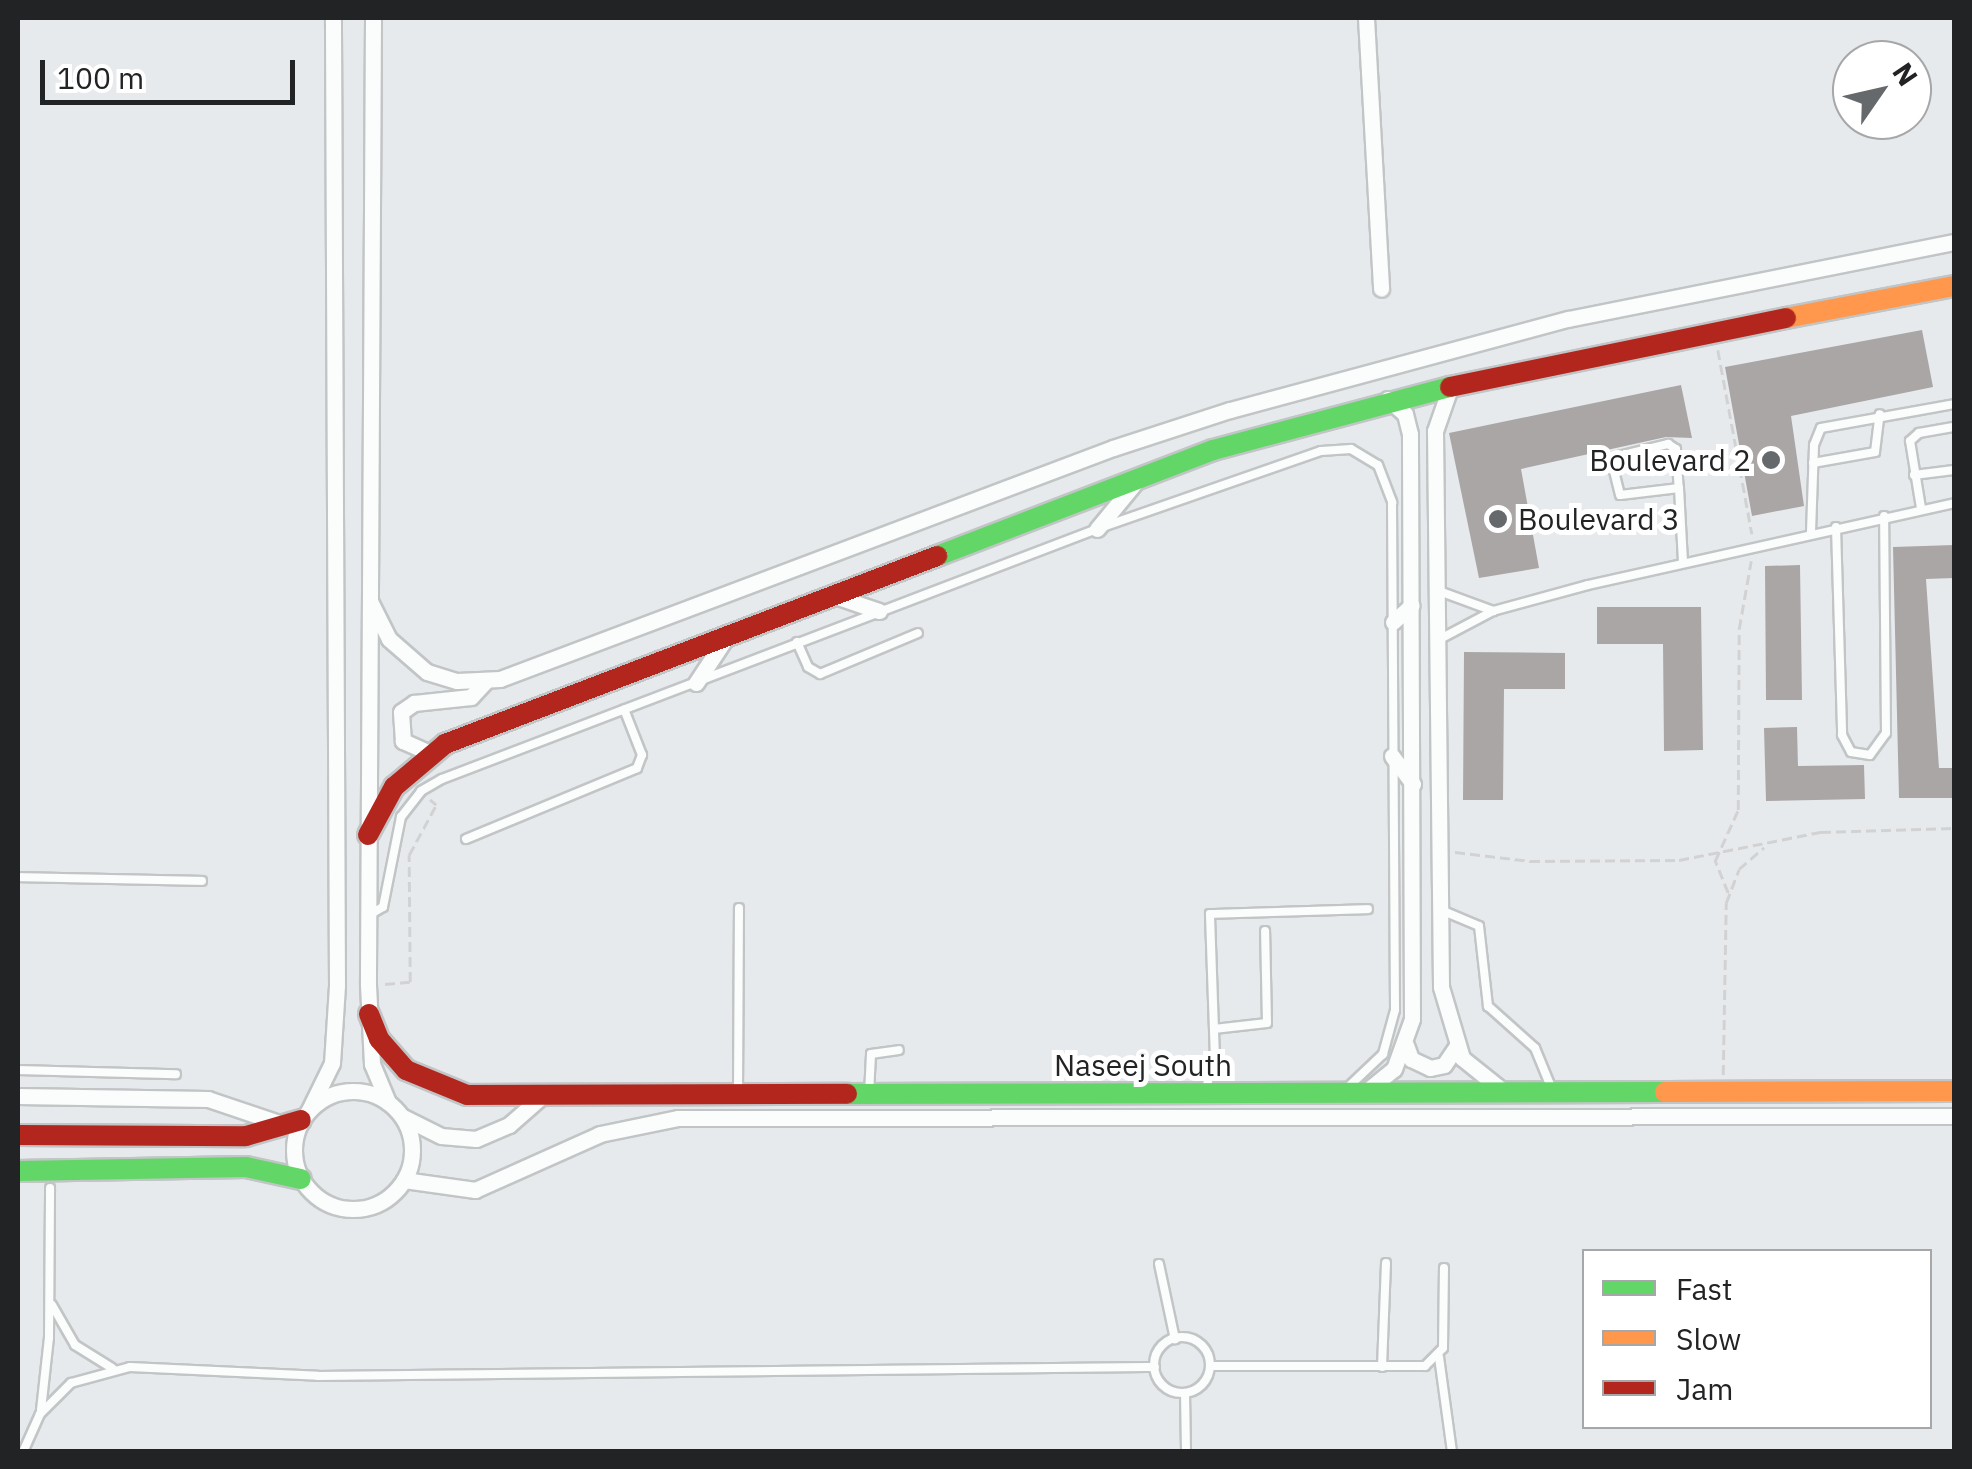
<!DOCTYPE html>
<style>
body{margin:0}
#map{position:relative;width:1972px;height:1469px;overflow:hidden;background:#e7eaed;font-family:"IBM Plex Sans",sans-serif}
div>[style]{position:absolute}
.building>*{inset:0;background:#aaa6a6}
.path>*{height:2.5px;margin-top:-1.25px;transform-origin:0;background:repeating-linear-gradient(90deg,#d2d2d3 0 10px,transparent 0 15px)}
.roads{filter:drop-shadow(2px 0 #c2c5c6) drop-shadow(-2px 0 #c2c5c6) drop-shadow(0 2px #c2c5c6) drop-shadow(0 -2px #c2c5c6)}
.lane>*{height:8px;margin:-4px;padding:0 4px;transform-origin:4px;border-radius:4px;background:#fbfcfc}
.lane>.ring{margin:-4px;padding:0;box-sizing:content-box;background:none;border:8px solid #fbfcfc;border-radius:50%}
.street>*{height:15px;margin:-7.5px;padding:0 7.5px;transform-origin:7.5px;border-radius:7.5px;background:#fbfcfc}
.street>.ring{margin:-7.5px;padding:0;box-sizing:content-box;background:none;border:15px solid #fbfcfc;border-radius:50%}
.fast>*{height:20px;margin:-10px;padding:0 10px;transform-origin:10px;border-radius:10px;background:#63d668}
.slow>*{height:20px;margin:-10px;padding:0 10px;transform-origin:10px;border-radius:10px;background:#ff974d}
.jam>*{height:20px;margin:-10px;padding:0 10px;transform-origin:10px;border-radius:10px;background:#b3261e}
.dots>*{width:28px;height:28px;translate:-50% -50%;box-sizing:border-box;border:5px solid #fff;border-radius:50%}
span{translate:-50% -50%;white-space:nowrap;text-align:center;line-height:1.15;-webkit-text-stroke:10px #fff;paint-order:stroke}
.poi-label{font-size:30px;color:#212325}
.right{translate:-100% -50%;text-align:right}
.left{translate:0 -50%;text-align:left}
.street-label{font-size:30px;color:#212325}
.frame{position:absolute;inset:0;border:20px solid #212325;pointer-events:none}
.legend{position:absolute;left:1582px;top:1249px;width:350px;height:180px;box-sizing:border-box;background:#fff;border:2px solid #a6a7a8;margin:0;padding:12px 18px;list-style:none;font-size:30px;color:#212325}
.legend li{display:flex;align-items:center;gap:20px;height:50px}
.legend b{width:50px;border:2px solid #a6a7a8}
.north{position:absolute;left:1832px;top:40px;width:100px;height:100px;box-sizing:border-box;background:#fff;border:2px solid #a6a7a8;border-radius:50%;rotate:56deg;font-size:28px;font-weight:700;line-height:40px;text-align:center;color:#212325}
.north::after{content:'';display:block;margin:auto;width:35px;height:45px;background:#66696b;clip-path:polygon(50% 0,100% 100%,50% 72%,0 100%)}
.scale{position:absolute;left:40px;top:60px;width:255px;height:45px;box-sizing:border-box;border:5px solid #212325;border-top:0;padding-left:12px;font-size:30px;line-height:35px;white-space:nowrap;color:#212325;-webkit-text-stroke:8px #fff;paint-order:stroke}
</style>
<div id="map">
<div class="building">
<i style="clip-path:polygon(1922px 330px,1933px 387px,1791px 416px,1804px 506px,1752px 516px,1725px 367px)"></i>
<i style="clip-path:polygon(1681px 385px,1692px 438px,1666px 437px,1521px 469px,1539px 568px,1479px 578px,1449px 433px)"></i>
<i style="clip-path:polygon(1954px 545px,1954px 578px,1926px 579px,1939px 768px,1954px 768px,1954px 798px,1899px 798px,1893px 547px)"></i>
<i style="clip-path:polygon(1800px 565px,1802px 700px,1766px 700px,1765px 566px)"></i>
<i style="clip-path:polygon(1597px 607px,1701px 607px,1703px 750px,1664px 751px,1663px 644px,1597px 644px)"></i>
<i style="clip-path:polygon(1464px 652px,1565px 653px,1565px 689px,1504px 689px,1503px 800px,1463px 800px)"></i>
<i style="clip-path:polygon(1797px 727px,1798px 766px,1864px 765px,1865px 799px,1766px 801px,1764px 728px)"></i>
</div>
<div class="path">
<i style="left:1718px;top:350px;width:187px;rotate:79.5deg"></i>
<i style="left:1455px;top:852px;width:76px;rotate:6.8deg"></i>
<i style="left:1530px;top:861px;width:149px;rotate:-0.4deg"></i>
<i style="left:1679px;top:860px;width:145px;rotate:-11.2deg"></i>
<i style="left:1821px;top:832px;width:133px;rotate:-1.7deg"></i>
<i style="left:1728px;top:893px;width:35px;rotate:-112deg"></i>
<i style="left:1715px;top:861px;width:56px;rotate:-65.7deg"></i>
<i style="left:1738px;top:810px;width:181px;rotate:-89.7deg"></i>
<i style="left:1739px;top:629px;width:69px;rotate:-80deg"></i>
<i style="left:385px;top:984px;width:25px;rotate:-5deg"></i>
<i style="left:410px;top:982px;width:127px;rotate:-90.5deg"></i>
<i style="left:409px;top:855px;width:57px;rotate:-61.6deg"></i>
<i style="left:436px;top:805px;width:8px;rotate:-140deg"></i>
<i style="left:1723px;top:1075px;width:172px;rotate:-89deg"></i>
<i style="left:1726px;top:903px;width:36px;rotate:-69deg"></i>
<i style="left:1739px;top:869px;width:33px;rotate:-41deg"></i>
</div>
<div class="roads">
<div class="lane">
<i style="left:1813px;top:463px;width:63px;rotate:-10.1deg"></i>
<i style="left:1875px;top:452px;width:38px;rotate:-83deg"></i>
<i style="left:1914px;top:475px;width:40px;rotate:-7.1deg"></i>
<i style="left:1679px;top:488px;width:59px;rotate:173.2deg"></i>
<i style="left:1620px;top:495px;width:38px;rotate:-104deg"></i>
<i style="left:1611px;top:458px;width:59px;rotate:-13.8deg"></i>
<i style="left:1668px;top:444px;width:9px;rotate:32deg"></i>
<i style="left:1676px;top:449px;width:39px;rotate:86deg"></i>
<i style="left:1679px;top:488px;width:73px;rotate:86.9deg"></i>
<i style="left:1921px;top:508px;width:68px;rotate:-99.3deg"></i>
<i style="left:1910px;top:441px;width:12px;rotate:-42deg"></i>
<i style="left:1919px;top:433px;width:36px;rotate:-10deg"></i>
<i style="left:1836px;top:527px;width:208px;rotate:88.3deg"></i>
<i style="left:1842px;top:735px;width:19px;rotate:62deg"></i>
<i style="left:1851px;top:752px;width:19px;rotate:9deg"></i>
<i style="left:1870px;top:755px;width:27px;rotate:-54deg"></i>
<i style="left:1886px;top:733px;width:217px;rotate:-90.5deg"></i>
<i style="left:1811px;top:532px;width:87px;rotate:-88deg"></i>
<i style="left:1814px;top:445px;width:18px;rotate:-68deg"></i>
<i style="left:1821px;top:428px;width:135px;rotate:-10.2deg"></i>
<i style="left:1439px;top:591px;width:58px;rotate:20.3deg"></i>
<i style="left:1440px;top:639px;width:60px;rotate:-27.8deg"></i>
<i style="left:1493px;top:611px;width:98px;rotate:-15.3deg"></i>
<i style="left:1588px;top:585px;width:375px;rotate:-12.6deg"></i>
<i style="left:797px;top:642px;width:27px;rotate:66deg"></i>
<i style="left:808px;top:667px;width:14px;rotate:30deg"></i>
<i style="left:820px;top:674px;width:106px;rotate:-22.7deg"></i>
<i style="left:466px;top:839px;width:185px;rotate:-22.5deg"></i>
<i style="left:637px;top:768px;width:14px;rotate:-69deg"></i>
<i style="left:642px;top:755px;width:49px;rotate:-111.4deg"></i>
<i style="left:18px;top:877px;width:184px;rotate:1.2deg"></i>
<i style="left:1441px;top:910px;width:41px;rotate:22.8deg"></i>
<i style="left:1479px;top:926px;width:81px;rotate:83.6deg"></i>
<i style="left:1488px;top:1006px;width:63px;rotate:41.8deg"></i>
<i style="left:1535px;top:1048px;width:42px;rotate:67.7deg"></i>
<i style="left:369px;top:915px;width:16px;rotate:-30deg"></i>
<i style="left:383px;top:907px;width:92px;rotate:-78.7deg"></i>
<i style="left:401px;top:817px;width:33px;rotate:-52deg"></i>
<i style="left:421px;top:791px;width:24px;rotate:-30deg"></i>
<i style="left:442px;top:779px;width:701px;rotate:-20.89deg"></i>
<i style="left:1097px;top:529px;width:237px;rotate:-19.2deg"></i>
<i style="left:1321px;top:451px;width:30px;rotate:-4deg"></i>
<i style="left:1351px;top:449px;width:31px;rotate:31deg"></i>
<i style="left:1378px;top:465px;width:40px;rotate:69deg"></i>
<i style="left:1392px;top:502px;width:508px;rotate:89.66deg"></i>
<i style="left:1395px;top:1010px;width:46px;rotate:105.3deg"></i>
<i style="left:1383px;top:1054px;width:50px;rotate:136.6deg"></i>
<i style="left:1214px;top:1029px;width:53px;rotate:-6.5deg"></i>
<i style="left:1267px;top:1023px;width:92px;rotate:-91.2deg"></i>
<i style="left:18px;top:1070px;width:158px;rotate:1.5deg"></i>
<i style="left:1205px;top:1091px;width:34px;rotate:-73deg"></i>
<i style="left:1215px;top:1059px;width:145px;rotate:-92deg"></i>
<i style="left:1210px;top:914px;width:158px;rotate:-1.8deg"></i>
<i style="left:738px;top:1093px;width:185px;rotate:-89.7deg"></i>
<i style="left:869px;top:1094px;width:40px;rotate:-87.1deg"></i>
<i style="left:871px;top:1054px;width:28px;rotate:-8deg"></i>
<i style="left:1159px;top:1264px;width:77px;rotate:78deg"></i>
<i style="left:52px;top:1305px;width:46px;rotate:60.1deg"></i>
<i style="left:75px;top:1345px;width:44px;rotate:31.9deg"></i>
<i class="ring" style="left:1154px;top:1337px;width:48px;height:48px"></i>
<i style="left:1439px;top:1357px;width:96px;rotate:82.2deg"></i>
<i style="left:1210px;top:1366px;width:215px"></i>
<i style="left:1425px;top:1366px;width:25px;rotate:-45deg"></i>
<i style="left:1443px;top:1348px;width:80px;rotate:-89.3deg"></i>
<i style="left:1382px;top:1367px;width:104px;rotate:-87.8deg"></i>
<i style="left:1185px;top:1393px;width:59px;rotate:89deg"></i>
<i style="left:41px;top:1410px;width:72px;rotate:-83.7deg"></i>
<i style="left:49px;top:1338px;width:150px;rotate:-89.6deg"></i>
<i style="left:23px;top:1452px;width:42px;rotate:-65.9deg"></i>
<i style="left:40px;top:1414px;width:44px;rotate:-45deg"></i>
<i style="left:71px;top:1383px;width:61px;rotate:-15.2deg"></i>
<i style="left:130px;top:1367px;width:188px;rotate:2.7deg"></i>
<i style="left:318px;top:1376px;width:837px;rotate:-0.62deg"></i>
</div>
<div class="street">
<i style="left:373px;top:18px;width:967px;rotate:90.3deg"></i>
<i style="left:368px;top:985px;width:79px;rotate:87.1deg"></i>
<i style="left:372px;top:1064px;width:41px;rotate:67.2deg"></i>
<i style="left:1366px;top:18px;width:271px;rotate:86.8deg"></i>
<i style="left:1451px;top:385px;width:49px;rotate:109.2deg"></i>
<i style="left:1435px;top:431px;width:556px;rotate:89.38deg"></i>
<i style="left:1441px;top:987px;width:74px;rotate:73.5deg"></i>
<i style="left:1462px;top:1058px;width:53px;rotate:38.8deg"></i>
<i style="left:1097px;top:529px;width:66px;rotate:-50.5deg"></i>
<i style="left:829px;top:594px;width:53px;rotate:18.8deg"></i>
<i style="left:371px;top:603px;width:40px;rotate:63.4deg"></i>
<i style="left:389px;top:639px;width:50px;rotate:41deg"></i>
<i style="left:427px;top:672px;width:31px;rotate:17deg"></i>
<i style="left:457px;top:681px;width:43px;rotate:-2.7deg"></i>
<i style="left:500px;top:679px;width:655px;rotate:-20.65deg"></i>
<i style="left:1113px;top:448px;width:123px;rotate:-18deg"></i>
<i style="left:1230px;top:410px;width:350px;rotate:-15.1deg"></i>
<i style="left:1568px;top:319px;width:394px;rotate:-11.3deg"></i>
<i style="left:1393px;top:622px;width:25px;rotate:-42deg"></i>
<i style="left:696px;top:683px;width:56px;rotate:-56.6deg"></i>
<i style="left:430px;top:753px;width:30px;rotate:-156deg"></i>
<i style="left:403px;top:741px;width:29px;rotate:-94deg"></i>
<i style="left:401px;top:712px;width:16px;rotate:-35deg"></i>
<i style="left:414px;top:703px;width:57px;rotate:-6deg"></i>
<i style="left:471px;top:697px;width:22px;rotate:-47deg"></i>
<i style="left:1392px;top:756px;width:35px;rotate:53deg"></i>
<i style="left:1406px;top:1045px;width:15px;rotate:70deg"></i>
<i style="left:1411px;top:1059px;width:21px;rotate:25deg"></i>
<i style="left:1430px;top:1068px;width:14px;rotate:-12deg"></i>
<i style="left:1444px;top:1065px;width:22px;rotate:-56deg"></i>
<i class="ring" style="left:294px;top:1091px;width:103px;height:103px"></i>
<i style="left:1364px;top:1093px;width:38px;rotate:-39deg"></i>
<i style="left:1394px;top:1069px;width:53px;rotate:-70.2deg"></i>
<i style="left:1412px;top:1019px;width:585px;rotate:-90.2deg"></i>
<i style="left:1410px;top:434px;width:21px;rotate:-104deg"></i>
<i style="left:1405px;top:414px;width:23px;rotate:-139deg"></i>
<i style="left:18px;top:1096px;width:190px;rotate:0.9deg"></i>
<i style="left:208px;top:1099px;width:84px;rotate:18.6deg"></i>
<i style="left:309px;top:1110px;width:52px;rotate:-63.9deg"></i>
<i style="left:332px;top:1063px;width:78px;rotate:-86.3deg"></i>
<i style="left:337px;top:985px;width:967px;rotate:-90.24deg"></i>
<i style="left:403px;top:1117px;width:42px;rotate:26.6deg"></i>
<i style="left:441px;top:1136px;width:35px;rotate:5deg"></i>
<i style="left:476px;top:1139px;width:36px;rotate:-23deg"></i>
<i style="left:509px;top:1125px;width:43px;rotate:-41.2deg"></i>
<i style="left:404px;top:1180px;width:72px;rotate:8deg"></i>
<i style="left:475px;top:1190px;width:137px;rotate:-24.1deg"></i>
<i style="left:600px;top:1134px;width:80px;rotate:-11.6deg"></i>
<i style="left:678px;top:1118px;width:1276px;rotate:-0.09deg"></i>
</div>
<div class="fast">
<i style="left:937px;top:556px;width:296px;rotate:-21deg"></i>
<i style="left:1213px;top:450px;width:245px;rotate:-14.9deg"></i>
<i style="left:847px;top:1094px;width:818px;rotate:-0.14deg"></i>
<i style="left:18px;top:1171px;width:228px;rotate:-1deg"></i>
<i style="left:246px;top:1167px;width:56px;rotate:12.3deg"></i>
</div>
<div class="slow">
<i style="left:1786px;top:318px;width:171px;rotate:-10.8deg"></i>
<i style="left:1665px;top:1092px;width:289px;rotate:-0.2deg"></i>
</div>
<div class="jam">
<i style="left:1450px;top:387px;width:343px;rotate:-11.6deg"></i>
<i style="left:368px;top:835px;width:55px;rotate:-61.6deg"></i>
<i style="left:394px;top:787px;width:67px;rotate:-40.1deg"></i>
<i style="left:445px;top:744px;width:527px;rotate:-20.91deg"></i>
<i style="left:369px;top:1014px;width:27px;rotate:68deg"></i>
<i style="left:379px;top:1039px;width:41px;rotate:48.9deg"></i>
<i style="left:406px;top:1070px;width:66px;rotate:22.3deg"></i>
<i style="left:467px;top:1095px;width:380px;rotate:-0.2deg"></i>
<i style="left:18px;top:1135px;width:228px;rotate:0.3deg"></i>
<i style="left:246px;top:1136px;width:57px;rotate:-16.2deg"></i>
</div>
</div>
<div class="dots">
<i style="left:1771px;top:460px;background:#66696b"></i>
<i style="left:1498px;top:519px;background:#66696b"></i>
</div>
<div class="poi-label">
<span class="right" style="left:1751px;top:460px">Boulevard 2</span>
<span class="left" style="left:1518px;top:519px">Boulevard 3</span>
</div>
<div class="street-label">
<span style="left:1143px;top:1065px">Naseej South</span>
</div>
<div class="frame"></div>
<ul class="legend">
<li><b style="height:12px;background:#63d668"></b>Fast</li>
<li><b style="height:12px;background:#ff974d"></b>Slow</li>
<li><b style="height:12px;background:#b3261e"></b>Jam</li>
</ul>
<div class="north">N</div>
<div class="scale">100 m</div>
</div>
